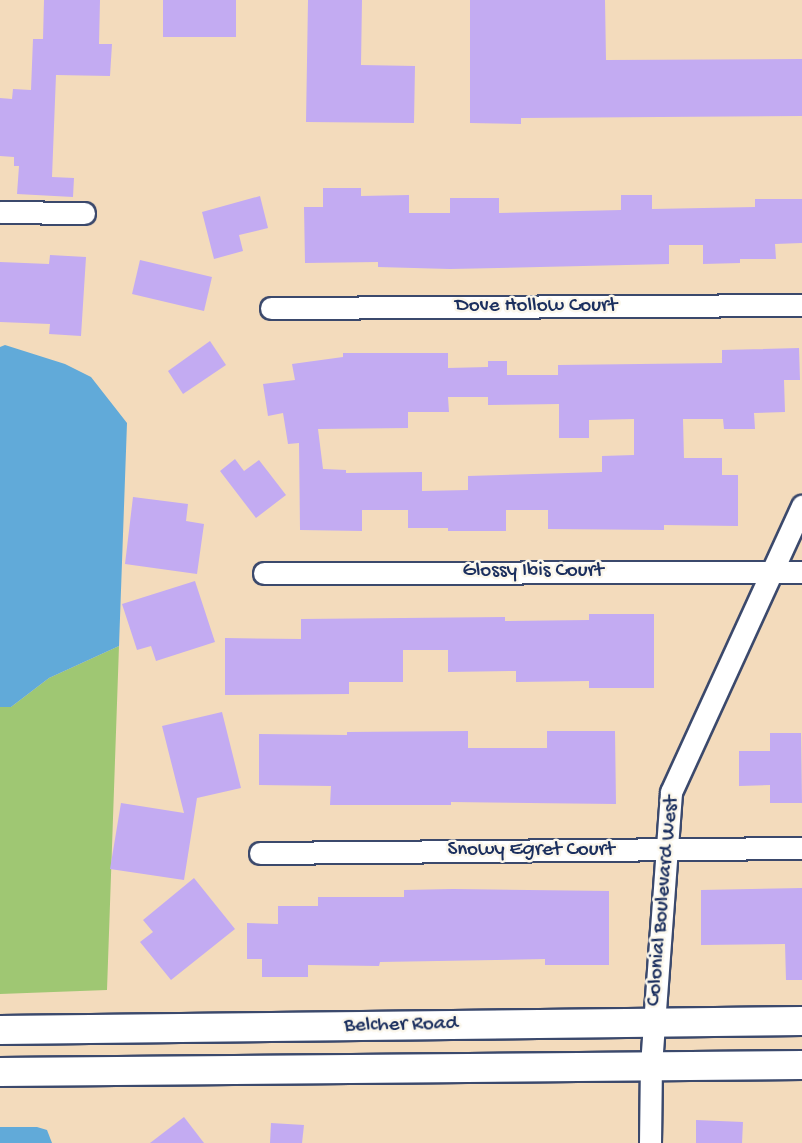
<!DOCTYPE html>
<style>
body{margin:0}
#map{position:relative;width:802px;height:1143px;overflow:hidden;background:#f3dbbc;font-family:"Gochi Hand",sans-serif}
div>[style]{position:absolute}
.green>*{inset:0;background:#9fc773}
.water>*{inset:0;background:#61aad9}
.building>*{inset:0;background:#c3abf2}
.roads{filter:drop-shadow(2px 0 #3b496c) drop-shadow(-2px 0 #3b496c) drop-shadow(0 2px #3b496c) drop-shadow(0 -2px #3b496c)}
.street>*{height:21px;margin:-10.5px;padding:0 10.5px;transform-origin:10.5px;border-radius:10.5px;background:#fff}
.secondary>*{height:28px;margin:-14px;padding:0 14px;transform-origin:14px;border-radius:14px;background:#fff}
span{translate:-50% -50%;white-space:nowrap;text-align:center;line-height:1.15;-webkit-text-stroke:5px #fbf7ec;paint-order:stroke}
.street-label{font-size:21px;color:#1b2f5e}
</style>
<div id="map">
<div class="green">
<i style="clip-path:polygon(119px 646px,107px 990px,0 994px,0 707px,11px 707px,49px 678px)"></i>
</div>
<div class="water">
<i style="clip-path:polygon(5px 345px,65px 364px,91px 377px,127px 423px,119px 646px,49px 678px,11px 707px,0 707px,0 347px)"></i>
<i style="clip-path:polygon(0 1127px,37px 1127px,47px 1130px,52px 1143px,0 1143px)"></i>
</div>
<div class="building">
<i style="clip-path:polygon(44px 0,100px 0,99px 44px,112px 44px,110px 76px,56px 75px,52px 177px,74px 178px,73px 197px,17px 194px,19px 166px,14px 166px,14px 157px,0 156px,0 98px,12px 99px,13px 89px,31px 90px,33px 39px,43px 39px)"></i>
<i style="clip-path:polygon(163px 0,236px 0,236px 37px,163px 37px)"></i>
<i style="clip-path:polygon(308px 0,362px 0,361px 65px,415px 66px,414px 123px,306px 122px)"></i>
<i style="clip-path:polygon(470px 0,605px 0,606px 60px,802px 59px,802px 116px,521px 118px,521px 124px,470px 123px)"></i>
<i style="clip-path:polygon(323px 188px,361px 188px,361px 196px,409px 195px,409px 213px,450px 213px,450px 198px,499px 198px,499px 213px,621px 210px,621px 195px,652px 195px,652px 209px,755px 207px,755px 199px,802px 199px,802px 243px,775px 244px,776px 259px,740px 259px,740px 263px,703px 264px,703px 245px,669px 245px,669px 264px,450px 269px,378px 267px,378px 262px,305px 263px,304px 207px,323px 207px)"></i>
<i style="clip-path:polygon(260px 196px,268px 228px,239px 235px,243px 251px,214px 259px,202px 212px)"></i>
<i style="clip-path:polygon(50px 255px,86px 257px,81px 336px,49px 334px,50px 324px,0 322px,0 262px,49px 264px)"></i>
<i style="clip-path:polygon(140px 260px,212px 277px,204px 311px,132px 294px)"></i>
<i style="clip-path:polygon(210px 341px,226px 365px,183px 394px,168px 371px)"></i>
<i style="clip-path:polygon(evenodd,799px 348px,800px 380px,784px 380px,785px 412px,754px 413px,755px 429px,724px 429px,723px 419px,683px 419px,684px 458px,722px 458px,722px 475px,738px 475px,738px 526px,664px 525px,664px 530px,548px 529px,548px 510px,506px 510px,506px 531px,448px 531px,448px 528px,408px 528px,408px 510px,362px 510px,362px 531px,300px 530px,299px 443px,288px 444px,283px 413px,268px 416px,263px 384px,295px 380px,292px 364px,343px 357px,343px 353px,448px 353px,448px 368px,488px 367px,488px 361px,507px 361px,507px 375px,558px 375px,558px 365px,722px 363px,722px 350px,799px 348px,448px 397px,488px 397px,488px 405px,559px 404px,559px 438px,589px 438px,589px 420px,634px 419px,634px 455px,602px 456px,602px 472px,468px 476px,468px 490px,422px 491px,422px 472px,346px 473px,346px 470px,323px 469px,318px 429px,408px 428px,408px 412px,449px 412px,448px 397px)"></i>
<i style="clip-path:polygon(235px 459px,244px 471px,259px 460px,286px 495px,256px 518px,220px 471px)"></i>
<i style="clip-path:polygon(133px 497px,188px 504px,186px 521px,204px 524px,197px 574px,125px 564px)"></i>
<i style="clip-path:polygon(195px 581px,215px 642px,156px 661px,151px 646px,137px 650px,122px 604px)"></i>
<i style="clip-path:polygon(589px 614px,654px 614px,654px 688px,589px 688px,589px 681px,516px 682px,516px 671px,448px 672px,448px 650px,403px 650px,403px 682px,349px 682px,349px 694px,225px 695px,225px 638px,301px 639px,301px 619px,505px 617px,505px 621px,589px 620px)"></i>
<i style="clip-path:polygon(222px 712px,241px 788px,197px 798px,184px 880px,110px 869px,121px 803px,184px 813px,162px 726px)"></i>
<i style="clip-path:polygon(468px 731px,468px 748px,547px 748px,547px 731px,615px 731px,616px 804px,451px 802px,451px 805px,330px 805px,331px 786px,259px 785px,259px 734px,347px 735px,347px 732px)"></i>
<i style="clip-path:polygon(770px 733px,801px 733px,802px 803px,770px 803px,770px 785px,739px 786px,739px 751px,770px 751px)"></i>
<i style="clip-path:polygon(194px 878px,235px 929px,171px 980px,140px 942px,153px 932px,143px 920px)"></i>
<i style="clip-path:polygon(802px 888px,802px 980px,786px 980px,785px 944px,701px 945px,701px 890px)"></i>
<i style="clip-path:polygon(453px 889px,609px 891px,609px 965px,545px 965px,545px 959px,380px 962px,379px 966px,308px 965px,308px 977px,262px 977px,262px 959px,247px 959px,247px 923px,278px 924px,278px 906px,318px 906px,318px 897px,404px 897px,404px 890px)"></i>
<i style="clip-path:polygon(184px 1117px,204px 1143px,150px 1143px)"></i>
<i style="clip-path:polygon(696px 1120px,743px 1122px,742px 1143px,696px 1143px)"></i>
<i style="clip-path:polygon(271px 1123px,304px 1125px,302px 1143px,270px 1143px)"></i>
</div>
<div class="roads">
<div class="street">
<i style="left:0;top:212px;width:84px;rotate:0.7deg"></i>
<i style="left:271px;top:308px;width:531px;rotate:-0.32deg"></i>
<i style="left:264px;top:573px;width:538px;rotate:-0.11deg"></i>
<i style="left:260px;top:853px;width:542px;rotate:-0.53deg"></i>
<i style="left:650px;top:1143px;width:78px;rotate:-89.3deg"></i>
<i style="left:651px;top:1065px;width:274px;rotate:-85.8deg"></i>
<i style="left:671px;top:792px;width:315px;rotate:-65.4deg"></i>
</div>
<div class="secondary">
<i style="left:0;top:1030px;width:802px;rotate:-0.64deg"></i>
<i style="left:0;top:1072px;width:802px;rotate:-0.5deg"></i>
</div>
</div>
<div class="street-label">
<span style="left:536px;top:307px">Dove Hollow Court</span>
<span style="left:533px;top:572px">Glossy Ibis Court</span>
<span style="left:531px;top:851px">Snowy Egret Court</span>
<span style="left:664px;top:901px;rotate:-85deg">Colonial Boulevard West</span>
<span style="left:401px;top:1026px;rotate:-1deg">Belcher Road</span>
</div>
</div>
